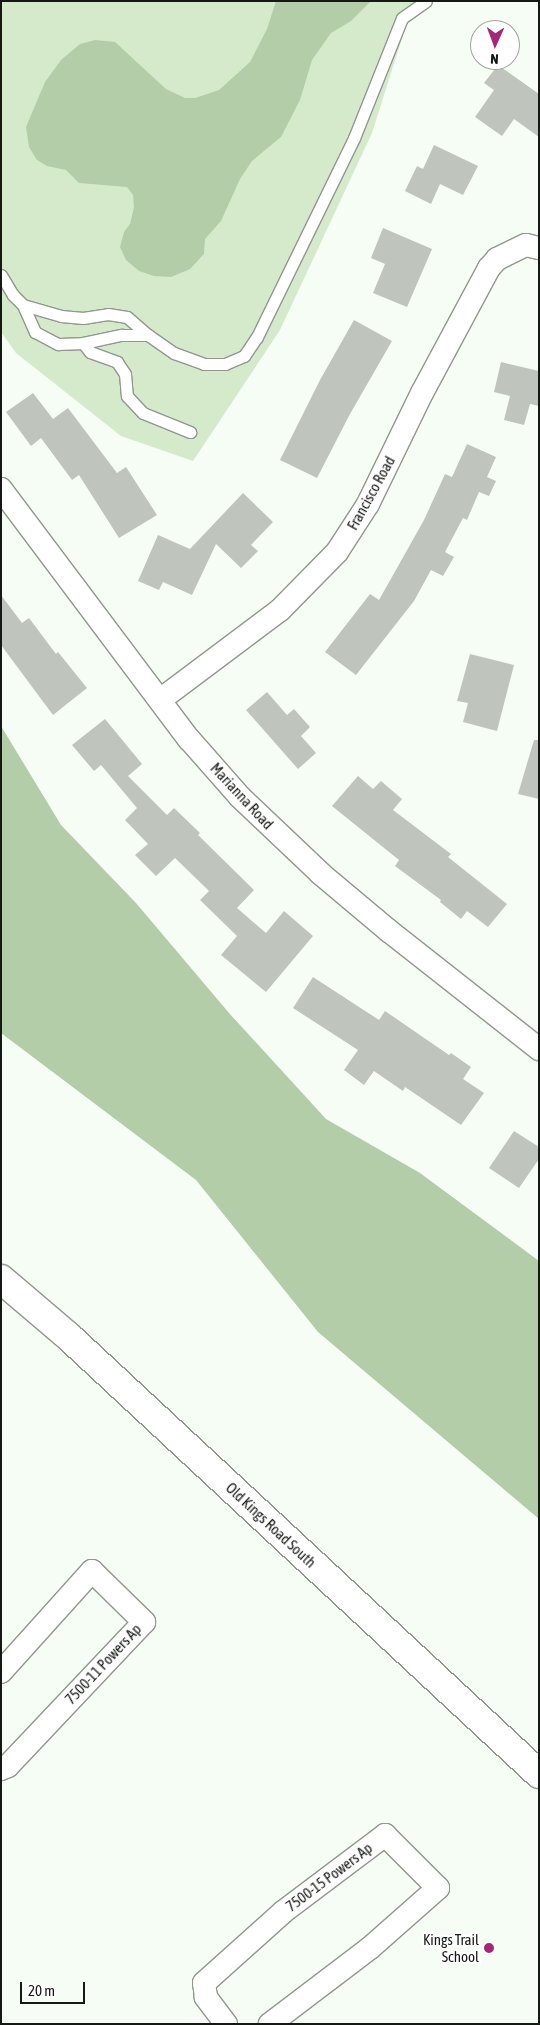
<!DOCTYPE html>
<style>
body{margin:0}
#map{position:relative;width:540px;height:2025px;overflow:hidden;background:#f6fdf4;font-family:"Asap Condensed",sans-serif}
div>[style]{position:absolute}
.green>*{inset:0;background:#d4eacb}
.water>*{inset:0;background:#b3cda9}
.building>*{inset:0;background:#bfc5bc}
.roads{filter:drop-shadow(1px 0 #92978f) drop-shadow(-1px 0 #92978f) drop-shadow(0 1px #92978f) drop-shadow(0 -1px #92978f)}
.service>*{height:11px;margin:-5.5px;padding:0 5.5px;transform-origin:5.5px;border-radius:5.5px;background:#fff}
.minor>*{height:22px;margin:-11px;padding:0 11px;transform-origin:11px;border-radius:11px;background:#fff}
.tertiary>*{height:28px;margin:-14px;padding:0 14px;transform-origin:14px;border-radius:14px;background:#fff}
.dots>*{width:14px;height:14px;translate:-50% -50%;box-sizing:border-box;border:2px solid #fff;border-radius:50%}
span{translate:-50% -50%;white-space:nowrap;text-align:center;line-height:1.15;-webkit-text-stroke:5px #fff;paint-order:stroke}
.street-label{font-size:15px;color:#161815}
.poi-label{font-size:15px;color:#161815}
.right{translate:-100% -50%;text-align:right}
.frame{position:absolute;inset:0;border:2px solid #161815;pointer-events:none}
.north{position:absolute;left:470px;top:20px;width:50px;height:50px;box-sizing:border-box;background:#fff;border:1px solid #a2a3a1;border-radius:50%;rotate:182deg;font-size:14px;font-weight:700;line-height:20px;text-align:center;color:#161815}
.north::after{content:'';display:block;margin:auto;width:18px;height:22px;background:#a62777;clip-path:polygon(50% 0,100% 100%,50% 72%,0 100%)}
.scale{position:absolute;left:20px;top:1982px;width:65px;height:22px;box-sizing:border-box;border:2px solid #161815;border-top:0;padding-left:6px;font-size:15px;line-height:18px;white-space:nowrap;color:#161815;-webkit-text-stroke:4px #fff;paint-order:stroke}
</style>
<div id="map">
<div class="green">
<i style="clip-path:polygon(1px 1px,421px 1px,411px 10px,372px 133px,280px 330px,193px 461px,121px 436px,16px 353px,1px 332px)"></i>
</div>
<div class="water">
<i style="clip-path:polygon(276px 1px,371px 1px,351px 21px,331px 33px,312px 60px,300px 100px,281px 137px,252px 161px,240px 179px,221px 221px,205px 239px,204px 254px,190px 269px,171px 277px,154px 276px,139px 271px,126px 260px,120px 247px,124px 232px,130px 224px,134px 207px,133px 195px,127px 187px,79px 183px,66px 170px,47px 166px,37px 160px,29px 147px,26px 127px,45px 82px,61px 60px,80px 44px,95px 40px,115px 42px,166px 89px,185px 98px,195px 98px,219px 90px,250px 62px,267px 29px)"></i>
<i style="clip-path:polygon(1px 726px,61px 825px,136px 903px,229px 1013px,326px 1119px,420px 1173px,539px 1261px,539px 1519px,318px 1332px,196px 1180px,1px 1033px)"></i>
</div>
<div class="building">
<i style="clip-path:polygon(498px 65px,539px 94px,539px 137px,514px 119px,502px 136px,475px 117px,494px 90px,484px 83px)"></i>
<i style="clip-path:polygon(434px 145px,478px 166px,463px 195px,440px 184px,431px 204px,405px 191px,417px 166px,423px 169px)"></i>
<i style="clip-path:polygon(383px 228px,432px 249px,407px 307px,373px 293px,385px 264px,371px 258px)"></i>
<i style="clip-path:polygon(354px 320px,392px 341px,350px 414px,317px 478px,280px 460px,320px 380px)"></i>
<i style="clip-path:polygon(501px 362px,539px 371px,539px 406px,530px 404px,524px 425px,504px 420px,510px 396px,494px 392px)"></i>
<i style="clip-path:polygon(33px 393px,53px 419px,68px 408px,117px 473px,126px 467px,157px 515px,119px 538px,79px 475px,72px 480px,41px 438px,31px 446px,6px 412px)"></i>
<i style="clip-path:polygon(467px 444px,496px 457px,487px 477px,496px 481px,489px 496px,479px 492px,467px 520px,463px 518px,445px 552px,454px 557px,443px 576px,431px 570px,414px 601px,356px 675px,325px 652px,370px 594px,379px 600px,424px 520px,445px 474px,452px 477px)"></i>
<i style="clip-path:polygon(243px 493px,273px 522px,251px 545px,258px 551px,241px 568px,216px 544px,192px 595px,163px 582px,159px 590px,138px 581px,158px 535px,190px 549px)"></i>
<i style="clip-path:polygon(1px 595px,22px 623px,29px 618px,56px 654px,58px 652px,87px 688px,53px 715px,1px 645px)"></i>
<i style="clip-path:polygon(470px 654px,514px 665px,497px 731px,463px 722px,468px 703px,457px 701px)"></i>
<i style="clip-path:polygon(267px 692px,287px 715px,294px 709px,310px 727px,301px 736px,316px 753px,298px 769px,246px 710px)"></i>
<i style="clip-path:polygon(105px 719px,142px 764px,128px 776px,167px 815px,174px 808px,200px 833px,198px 835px,254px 890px,237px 908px,266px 933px,284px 911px,313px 936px,266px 992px,221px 955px,237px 936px,200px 900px,209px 891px,175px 858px,156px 876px,135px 855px,148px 844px,125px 820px,137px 808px,101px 765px,94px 771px,72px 745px)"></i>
<i style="clip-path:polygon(534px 740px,539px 740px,539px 799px,518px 794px)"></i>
<i style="clip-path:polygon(358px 776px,373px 789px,381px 781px,402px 799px,393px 810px,451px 854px,448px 857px,507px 904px,488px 927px,467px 911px,461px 919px,440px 902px,441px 900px,395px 866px,399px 860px,332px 806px)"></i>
<i style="clip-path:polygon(313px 977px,379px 1020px,385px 1011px,449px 1055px,451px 1053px,471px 1067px,463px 1079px,484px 1093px,461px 1125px,405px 1087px,403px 1091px,374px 1071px,364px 1085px,344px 1070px,358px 1050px,293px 1008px)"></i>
<i style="clip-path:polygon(514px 1131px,539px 1147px,539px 1159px,519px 1188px,489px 1168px)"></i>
</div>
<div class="roads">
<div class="service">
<i style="left:1px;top:275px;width:23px;rotate:59deg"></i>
<i style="left:13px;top:295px;width:14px;rotate:45deg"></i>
<i style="left:23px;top:305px;width:40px;rotate:16deg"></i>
<i style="left:61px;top:316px;width:22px;rotate:5deg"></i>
<i style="left:83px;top:318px;width:25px;rotate:-9deg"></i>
<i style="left:108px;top:314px;width:19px;rotate:9deg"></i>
<i style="left:127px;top:317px;width:28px;rotate:41deg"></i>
<i style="left:148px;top:335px;width:32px;rotate:35deg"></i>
<i style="left:174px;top:353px;width:32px;rotate:20deg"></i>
<i style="left:204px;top:364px;width:21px"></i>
<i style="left:225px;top:364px;width:21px;rotate:-23deg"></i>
<i style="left:244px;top:356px;width:23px;rotate:-56deg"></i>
<i style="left:257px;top:337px;width:221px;rotate:-64deg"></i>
<i style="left:354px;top:138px;width:129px;rotate:-68.2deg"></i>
<i style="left:402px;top:18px;width:29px;rotate:-35deg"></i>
<i style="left:23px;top:305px;width:30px;rotate:66deg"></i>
<i style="left:35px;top:332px;width:26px;rotate:28deg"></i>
<i style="left:58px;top:344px;width:25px;rotate:-2deg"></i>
<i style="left:83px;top:343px;width:40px;rotate:-12deg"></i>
<i style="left:122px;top:335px;width:26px"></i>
<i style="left:83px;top:343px;width:11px;rotate:52deg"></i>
<i style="left:90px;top:352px;width:29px;rotate:20deg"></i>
<i style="left:117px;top:362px;width:14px;rotate:56deg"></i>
<i style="left:125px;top:374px;width:22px;rotate:85deg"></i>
<i style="left:127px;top:396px;width:23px;rotate:47deg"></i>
<i style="left:143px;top:413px;width:51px;rotate:22deg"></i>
</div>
<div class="minor">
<i style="left:1px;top:489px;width:313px;rotate:53.1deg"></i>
<i style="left:189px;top:739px;width:77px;rotate:48.7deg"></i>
<i style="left:240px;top:797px;width:112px;rotate:43.5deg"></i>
<i style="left:321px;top:874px;width:89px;rotate:40deg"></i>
<i style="left:389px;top:931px;width:191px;rotate:38.2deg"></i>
<i style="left:160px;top:700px;width:150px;rotate:-36.9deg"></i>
<i style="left:280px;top:610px;width:81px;rotate:-45.5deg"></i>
<i style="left:337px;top:552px;width:57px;rotate:-57.1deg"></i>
<i style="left:368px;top:504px;width:123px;rotate:-64.1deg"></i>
<i style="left:422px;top:393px;width:142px;rotate:-61.8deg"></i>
<i style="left:489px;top:268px;width:12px;rotate:-48deg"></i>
<i style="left:497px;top:259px;width:32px;rotate:-26deg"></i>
<i style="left:526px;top:245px;width:13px;rotate:13deg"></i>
<i style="left:1px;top:1672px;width:136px;rotate:-48deg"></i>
<i style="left:92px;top:1571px;width:73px;rotate:44.4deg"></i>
<i style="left:144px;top:1622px;width:198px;rotate:133.4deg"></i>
<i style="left:8px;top:1766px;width:8px;rotate:157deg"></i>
<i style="left:226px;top:2024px;width:34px;rotate:-127deg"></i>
<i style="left:206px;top:1997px;width:14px;rotate:-98deg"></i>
<i style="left:204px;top:1983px;width:106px;rotate:-41.9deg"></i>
<i style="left:283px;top:1912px;width:128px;rotate:-37deg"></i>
<i style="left:385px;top:1835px;width:75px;rotate:45deg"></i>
<i style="left:438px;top:1888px;width:91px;rotate:138.6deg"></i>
<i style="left:370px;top:1948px;width:126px;rotate:142.8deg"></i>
</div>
<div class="tertiary">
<i style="left:1px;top:1279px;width:88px;rotate:40.4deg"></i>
<i style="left:68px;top:1336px;width:643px;rotate:42.92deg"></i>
</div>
</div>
<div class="dots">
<i style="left:489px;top:1948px;background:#a62777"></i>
</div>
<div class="street-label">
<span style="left:371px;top:493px;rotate:-61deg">Francisco Road</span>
<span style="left:242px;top:796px;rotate:47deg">Marianna Road</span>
<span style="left:271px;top:1525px;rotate:43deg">Old Kings Road South</span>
<span style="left:103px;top:1664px;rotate:-47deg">7500-11 Powers Ap</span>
<span style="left:329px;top:1877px;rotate:-37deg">7500-15 Powers Ap</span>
</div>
<div class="poi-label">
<span class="right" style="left:479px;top:1948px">Kings Trail<br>School</span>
</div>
<div class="frame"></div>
<div class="north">N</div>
<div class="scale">20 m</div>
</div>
